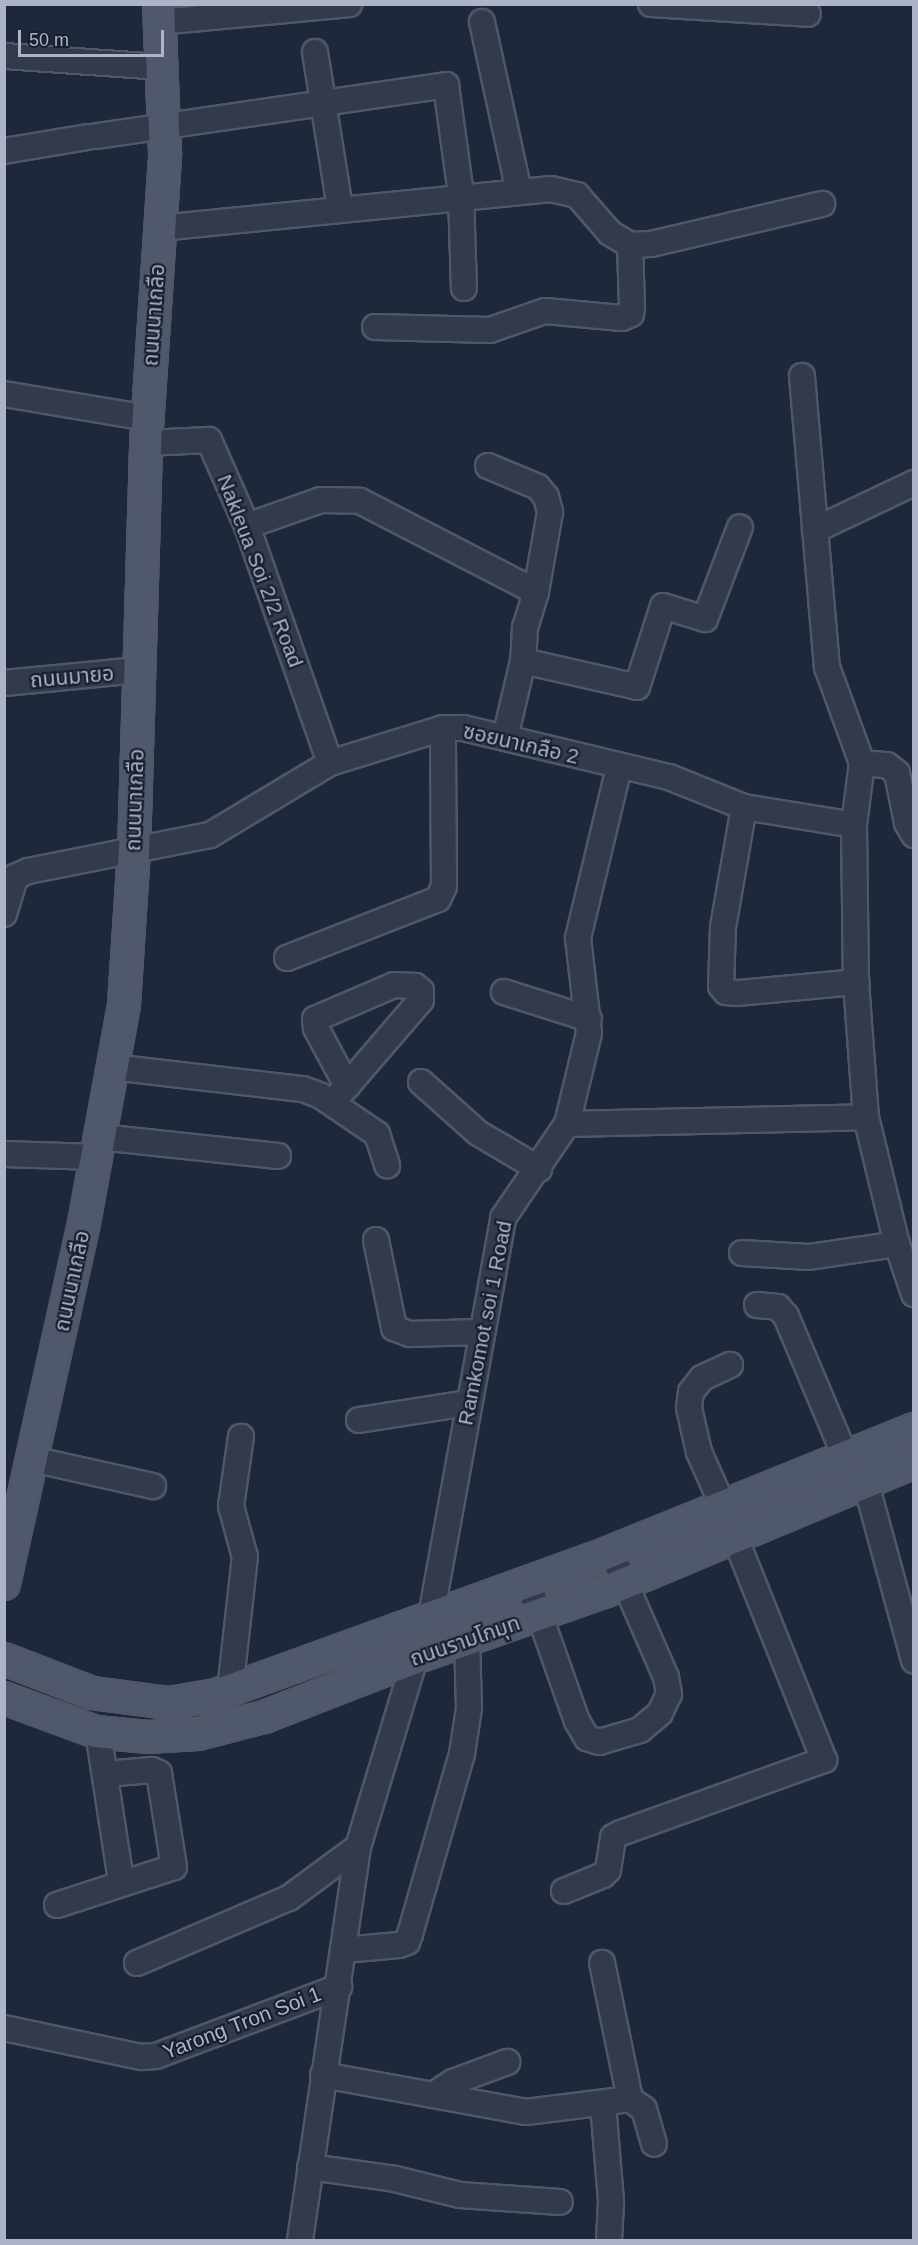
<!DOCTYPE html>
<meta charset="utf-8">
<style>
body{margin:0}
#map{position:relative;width:918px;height:2245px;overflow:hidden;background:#1e283b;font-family:Helvetica,"Noto Sans Thai",sans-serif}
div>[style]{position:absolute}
.roads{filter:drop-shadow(2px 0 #505768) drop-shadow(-2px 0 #505768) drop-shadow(0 2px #505768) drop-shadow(0 -2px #505768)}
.minor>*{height:24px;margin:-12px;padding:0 12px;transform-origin:12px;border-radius:12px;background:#323a4b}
.major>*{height:30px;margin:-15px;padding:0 15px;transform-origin:15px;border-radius:15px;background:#50596b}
span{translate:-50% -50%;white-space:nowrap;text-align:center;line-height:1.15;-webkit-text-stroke:4.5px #181f2f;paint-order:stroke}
.street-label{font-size:21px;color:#adb4c7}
.frame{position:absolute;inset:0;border:6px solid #adb4c7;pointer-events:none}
.scale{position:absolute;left:18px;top:30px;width:146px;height:27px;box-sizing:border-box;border:3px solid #adb4c7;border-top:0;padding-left:8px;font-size:18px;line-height:21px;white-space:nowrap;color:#adb4c7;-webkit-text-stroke:4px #181f2f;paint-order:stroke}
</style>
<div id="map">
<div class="roads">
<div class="minor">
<i style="left:651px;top:4px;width:157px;rotate:3.6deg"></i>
<i style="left:160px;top:22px;width:190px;rotate:-5.4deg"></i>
<i style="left:482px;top:22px;width:173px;rotate:77.7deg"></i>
<i style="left:315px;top:52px;width:158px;rotate:80.9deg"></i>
<i style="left:4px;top:56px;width:158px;rotate:4deg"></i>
<i style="left:97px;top:136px;width:353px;rotate:-8.3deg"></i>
<i style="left:446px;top:85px;width:111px;rotate:82.2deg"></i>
<i style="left:461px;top:195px;width:93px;rotate:88.2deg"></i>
<i style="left:4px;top:151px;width:85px;rotate:-9.5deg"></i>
<i style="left:160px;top:228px;width:393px;rotate:-5.7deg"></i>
<i style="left:551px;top:189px;width:27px;rotate:13deg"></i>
<i style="left:577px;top:195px;width:50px;rotate:49deg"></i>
<i style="left:610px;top:233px;width:23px;rotate:31deg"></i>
<i style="left:630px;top:245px;width:21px;rotate:-3deg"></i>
<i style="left:651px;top:244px;width:176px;rotate:-13.2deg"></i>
<i style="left:375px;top:327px;width:115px;rotate:1.5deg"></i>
<i style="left:490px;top:330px;width:58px;rotate:-19.1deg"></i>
<i style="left:545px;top:311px;width:77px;rotate:5.2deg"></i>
<i style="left:622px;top:318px;width:10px;rotate:-24deg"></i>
<i style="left:631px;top:314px;width:8px;rotate:-83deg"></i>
<i style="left:632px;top:306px;width:61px;rotate:-91.9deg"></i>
<i style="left:802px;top:376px;width:292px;rotate:85.1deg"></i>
<i style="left:827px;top:667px;width:102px;rotate:70deg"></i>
<i style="left:862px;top:763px;width:63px;rotate:97.4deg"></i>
<i style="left:854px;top:825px;width:157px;rotate:89.3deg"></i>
<i style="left:856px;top:982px;width:135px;rotate:85.8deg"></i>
<i style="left:866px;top:1117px;width:131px;rotate:76.3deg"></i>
<i style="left:897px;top:1244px;width:53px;rotate:71.2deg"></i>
<i style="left:4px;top:394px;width:145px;rotate:9.5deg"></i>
<i style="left:146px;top:443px;width:63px;rotate:-2.7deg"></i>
<i style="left:209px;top:440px;width:94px;rotate:66.2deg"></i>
<i style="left:247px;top:526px;width:251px;rotate:70.7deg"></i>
<i style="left:488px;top:466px;width:54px;rotate:22.8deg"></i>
<i style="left:538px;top:487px;width:13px;rotate:51deg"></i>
<i style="left:546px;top:497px;width:16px;rotate:75deg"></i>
<i style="left:550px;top:512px;width:81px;rotate:99.9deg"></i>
<i style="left:247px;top:526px;width:78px;rotate:-19.4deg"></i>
<i style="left:321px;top:500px;width:39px;rotate:1deg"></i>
<i style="left:360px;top:501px;width:198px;rotate:27.3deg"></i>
<i style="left:536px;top:592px;width:37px;rotate:107deg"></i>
<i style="left:525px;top:627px;width:34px;rotate:93deg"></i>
<i style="left:523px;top:661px;width:79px;rotate:103.2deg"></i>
<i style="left:815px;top:530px;width:110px;rotate:-25.4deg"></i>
<i style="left:523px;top:661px;width:117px;rotate:12.8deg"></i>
<i style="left:637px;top:687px;width:85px;rotate:-72.2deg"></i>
<i style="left:663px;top:606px;width:44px;rotate:17.2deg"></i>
<i style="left:705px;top:619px;width:98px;rotate:-69.2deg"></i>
<i style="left:4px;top:683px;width:136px;rotate:-5.5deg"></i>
<i style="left:862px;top:763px;width:25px;rotate:5deg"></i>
<i style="left:887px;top:765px;width:13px;rotate:39deg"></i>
<i style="left:897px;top:773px;width:51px;rotate:78.7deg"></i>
<i style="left:907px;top:823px;width:14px;rotate:60deg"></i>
<i style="left:744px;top:807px;width:122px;rotate:99.9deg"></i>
<i style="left:723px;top:927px;width:59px;rotate:91.9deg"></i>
<i style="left:721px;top:986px;width:8px;rotate:50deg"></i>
<i style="left:726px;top:992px;width:12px;rotate:5deg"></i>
<i style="left:738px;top:993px;width:119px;rotate:-5.3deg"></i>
<i style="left:4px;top:914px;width:39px;rotate:-73deg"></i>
<i style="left:15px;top:877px;width:14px;rotate:-25deg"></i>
<i style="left:28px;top:871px;width:186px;rotate:-11.2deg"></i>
<i style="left:210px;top:835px;width:140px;rotate:-31deg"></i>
<i style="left:330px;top:763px;width:118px;rotate:-17.2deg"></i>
<i style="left:443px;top:728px;width:20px"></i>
<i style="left:463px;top:728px;width:212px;rotate:13.4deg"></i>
<i style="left:669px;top:777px;width:81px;rotate:21.8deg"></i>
<i style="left:744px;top:807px;width:111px;rotate:9.3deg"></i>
<i style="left:287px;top:958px;width:162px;rotate:-21.3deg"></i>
<i style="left:438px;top:899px;width:14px;rotate:-65deg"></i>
<i style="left:444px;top:886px;width:158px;rotate:-90.4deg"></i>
<i style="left:504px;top:992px;width:89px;rotate:17.6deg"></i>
<i style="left:112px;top:1067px;width:192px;rotate:6.6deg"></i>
<i style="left:303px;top:1089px;width:19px;rotate:21deg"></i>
<i style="left:321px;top:1096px;width:68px;rotate:34.2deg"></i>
<i style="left:377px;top:1134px;width:33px;rotate:72deg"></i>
<i style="left:421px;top:1082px;width:76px;rotate:41.8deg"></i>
<i style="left:478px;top:1133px;width:71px;rotate:30.5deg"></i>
<i style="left:332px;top:1103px;width:23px;rotate:-49deg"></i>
<i style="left:347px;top:1086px;width:113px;rotate:-49.3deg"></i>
<i style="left:421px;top:1000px;width:9px;rotate:-90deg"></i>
<i style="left:421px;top:991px;width:8px;rotate:-140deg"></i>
<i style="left:415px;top:986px;width:21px;rotate:-177deg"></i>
<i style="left:394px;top:985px;width:86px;rotate:156.7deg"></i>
<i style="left:315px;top:1019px;width:9px;rotate:84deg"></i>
<i style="left:316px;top:1028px;width:66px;rotate:61.9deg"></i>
<i style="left:567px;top:1124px;width:299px;rotate:-1.3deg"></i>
<i style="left:100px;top:1137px;width:179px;rotate:6.1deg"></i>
<i style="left:4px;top:1154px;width:92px;rotate:1.9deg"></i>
<i style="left:376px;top:1240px;width:90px;rotate:78.4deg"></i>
<i style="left:394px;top:1328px;width:17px;rotate:21deg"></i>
<i style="left:410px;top:1334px;width:70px;rotate:-1.6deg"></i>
<i style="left:742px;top:1253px;width:67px;rotate:3.4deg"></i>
<i style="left:809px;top:1257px;width:89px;rotate:-8.4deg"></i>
<i style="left:757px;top:1305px;width:21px;rotate:5deg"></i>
<i style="left:778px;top:1307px;width:12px;rotate:48deg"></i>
<i style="left:786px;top:1316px;width:152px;rotate:67.1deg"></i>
<i style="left:359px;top:1420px;width:110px;rotate:-8.9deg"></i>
<i style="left:32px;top:1459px;width:124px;rotate:12.6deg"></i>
<i style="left:865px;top:1480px;width:187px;rotate:74.8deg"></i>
<i style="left:723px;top:1506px;width:59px;rotate:-114deg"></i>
<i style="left:699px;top:1452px;width:45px;rotate:-102.8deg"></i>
<i style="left:689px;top:1408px;width:16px;rotate:-83deg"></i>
<i style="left:691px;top:1392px;width:18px;rotate:-52deg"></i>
<i style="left:702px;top:1378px;width:31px;rotate:-25deg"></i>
<i style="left:528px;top:1582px;width:147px;rotate:70.6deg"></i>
<i style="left:577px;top:1721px;width:20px;rotate:60deg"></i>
<i style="left:587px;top:1738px;width:13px;rotate:18deg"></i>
<i style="left:599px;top:1742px;width:43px;rotate:-16.3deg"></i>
<i style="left:640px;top:1730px;width:26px;rotate:-40deg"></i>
<i style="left:660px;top:1713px;width:21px;rotate:-65deg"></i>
<i style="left:669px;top:1694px;width:17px;rotate:-100deg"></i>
<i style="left:666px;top:1677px;width:137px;rotate:-113.6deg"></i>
<i style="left:431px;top:1616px;width:404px;rotate:-79.7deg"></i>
<i style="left:503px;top:1218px;width:114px;rotate:-55.8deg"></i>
<i style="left:567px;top:1124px;width:94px;rotate:-76.4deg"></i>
<i style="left:589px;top:1033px;width:96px;rotate:-96.6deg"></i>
<i style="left:578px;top:938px;width:176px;rotate:-76.5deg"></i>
<i style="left:230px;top:1690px;width:134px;rotate:-83.6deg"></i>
<i style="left:245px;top:1557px;width:53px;rotate:-105.4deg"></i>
<i style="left:231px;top:1506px;width:70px;rotate:-81.8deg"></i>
<i style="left:98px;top:1732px;width:151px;rotate:81.2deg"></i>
<i style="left:564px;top:1891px;width:42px;rotate:-22.3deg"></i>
<i style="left:603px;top:1875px;width:7px;rotate:-45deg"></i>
<i style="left:608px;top:1870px;width:33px;rotate:-81deg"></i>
<i style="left:613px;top:1837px;width:9px;rotate:-27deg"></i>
<i style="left:621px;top:1833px;width:216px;rotate:-19.8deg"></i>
<i style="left:824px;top:1760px;width:240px;rotate:-111.8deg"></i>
<i style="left:57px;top:1905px;width:123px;rotate:-18deg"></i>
<i style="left:174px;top:1867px;width:95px;rotate:-99.1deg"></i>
<i style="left:159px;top:1773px;width:8px;rotate:-157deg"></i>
<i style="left:152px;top:1770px;width:47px;rotate:175.1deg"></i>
<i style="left:344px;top:1950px;width:55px;rotate:-5.2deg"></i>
<i style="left:399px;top:1945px;width:9px;rotate:-21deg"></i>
<i style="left:407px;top:1942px;width:9px;rotate:-69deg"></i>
<i style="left:410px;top:1934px;width:187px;rotate:-73.9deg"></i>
<i style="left:462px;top:1754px;width:47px;rotate:-81.3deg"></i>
<i style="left:469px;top:1708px;width:69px;rotate:-91.7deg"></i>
<i style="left:137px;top:1963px;width:165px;rotate:-23.2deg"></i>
<i style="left:289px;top:1898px;width:86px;rotate:-36.5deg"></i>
<i style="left:4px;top:2028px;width:140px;rotate:12deg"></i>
<i style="left:141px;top:2057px;width:15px;rotate:-4deg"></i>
<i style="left:156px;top:2056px;width:196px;rotate:-20.7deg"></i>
<i style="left:323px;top:2075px;width:206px;rotate:10.3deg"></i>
<i style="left:526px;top:2112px;width:105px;rotate:-7.1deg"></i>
<i style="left:630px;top:2099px;width:139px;rotate:-101.6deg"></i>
<i style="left:433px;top:2095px;width:24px;rotate:-33deg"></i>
<i style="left:453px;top:2082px;width:58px;rotate:-20.3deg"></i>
<i style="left:630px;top:2099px;width:17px;rotate:36deg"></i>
<i style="left:644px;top:2109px;width:36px;rotate:74deg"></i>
<i style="left:603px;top:2104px;width:98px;rotate:85.3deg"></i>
<i style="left:611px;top:2202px;width:38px;rotate:93deg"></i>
<i style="left:310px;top:2167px;width:86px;rotate:8deg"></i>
<i style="left:395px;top:2179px;width:67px;rotate:13.8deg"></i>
<i style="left:460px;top:2195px;width:100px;rotate:4deg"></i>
<i style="left:300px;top:2240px;width:397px;rotate:-81.6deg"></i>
<i style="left:358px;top:1847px;width:197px;rotate:-73.2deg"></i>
</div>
<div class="major">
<i style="left:4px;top:1584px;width:370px;rotate:-77.5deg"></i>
<i style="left:84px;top:1223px;width:222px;rotate:-79.6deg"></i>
<i style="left:124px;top:1005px;width:153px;rotate:-86.3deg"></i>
<i style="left:134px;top:852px;width:409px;rotate:-88.3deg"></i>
<i style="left:146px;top:443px;width:290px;rotate:-86.2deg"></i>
<i style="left:165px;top:154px;width:150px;rotate:-92.3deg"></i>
<i style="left:4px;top:1659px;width:94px;rotate:21.1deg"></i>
<i style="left:92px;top:1693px;width:78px;rotate:7.4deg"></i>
<i style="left:169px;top:1703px;width:48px;rotate:-9.7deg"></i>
<i style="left:216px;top:1695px;width:403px;rotate:-19.9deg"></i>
<i style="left:595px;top:1558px;width:344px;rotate:-22deg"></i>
<i style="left:4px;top:1698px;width:98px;rotate:20.3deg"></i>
<i style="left:96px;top:1732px;width:52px;rotate:5.5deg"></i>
<i style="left:148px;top:1737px;width:50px;rotate:-3.4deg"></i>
<i style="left:198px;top:1734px;width:68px;rotate:-14.4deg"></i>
<i style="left:264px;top:1717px;width:162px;rotate:-21.3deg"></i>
<i style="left:415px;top:1658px;width:202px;rotate:-19.3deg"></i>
<i style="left:606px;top:1591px;width:334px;rotate:-22.7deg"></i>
</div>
</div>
<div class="street-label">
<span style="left:154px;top:315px;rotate:-86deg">ถนนนาเกลือ</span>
<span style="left:260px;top:571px;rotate:69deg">Nakleua Soi 2/2 Road</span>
<span style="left:72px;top:677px;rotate:-5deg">ถนนมายอ</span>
<span style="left:521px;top:744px;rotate:13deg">ซอยนาเกลือ 2</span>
<span style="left:135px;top:800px;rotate:-88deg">ถนนนาเกลือ</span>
<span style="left:72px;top:1281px;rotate:-78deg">ถนนนาเกลือ</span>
<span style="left:485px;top:1323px;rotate:-79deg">Ramkomot soi 1 Road</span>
<span style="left:465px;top:1641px;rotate:-19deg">ถนนรามโกมุท</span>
<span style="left:242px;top:2023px;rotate:-21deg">Yarong Tron Soi 1</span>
</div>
<div class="frame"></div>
<div class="scale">50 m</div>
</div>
